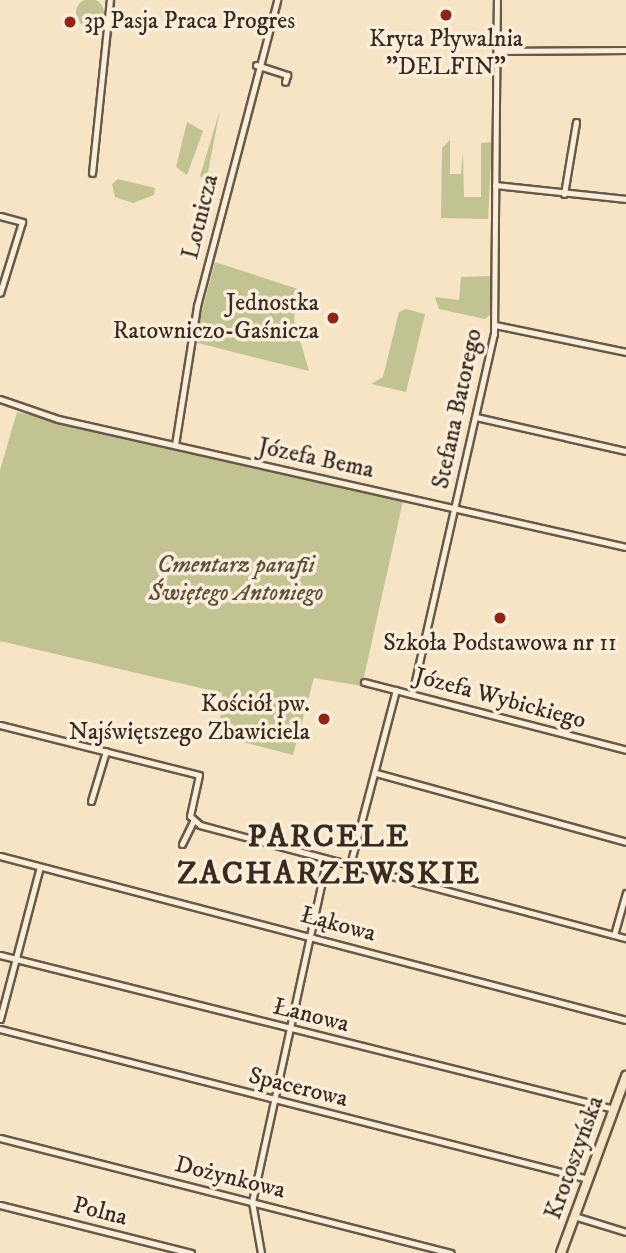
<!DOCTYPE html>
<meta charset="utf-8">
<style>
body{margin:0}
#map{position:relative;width:626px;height:1253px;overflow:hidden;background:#f7e4c5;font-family:"IM FELL DW Pica",serif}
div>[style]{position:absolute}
.green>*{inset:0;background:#c1c392}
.round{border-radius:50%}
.roads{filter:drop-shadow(2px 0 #685848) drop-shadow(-2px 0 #685848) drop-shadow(0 2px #685848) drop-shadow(0 -2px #685848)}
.street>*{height:5px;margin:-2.5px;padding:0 2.5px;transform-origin:2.5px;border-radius:2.5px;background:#faedd9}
.primary>*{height:8px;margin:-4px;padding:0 4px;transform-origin:4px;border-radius:4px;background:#f7e4c5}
.dots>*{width:19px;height:19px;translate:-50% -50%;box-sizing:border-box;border:4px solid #faedd9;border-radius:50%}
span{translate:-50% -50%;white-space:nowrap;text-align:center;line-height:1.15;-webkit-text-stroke:7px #faedd9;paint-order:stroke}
.poi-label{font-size:24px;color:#392a1f}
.left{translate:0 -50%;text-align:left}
.right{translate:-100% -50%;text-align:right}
.street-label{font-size:24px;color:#392a1f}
.park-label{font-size:24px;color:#5b503c;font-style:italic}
.district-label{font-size:32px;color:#392a1f;font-weight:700;letter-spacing:2px}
</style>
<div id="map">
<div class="green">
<i class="round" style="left:76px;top:-1px;width:28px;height:28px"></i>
<i style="clip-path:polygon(113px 0,116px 0,107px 81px,104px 77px)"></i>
<i style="clip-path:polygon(220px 110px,207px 177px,215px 179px,212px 189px,200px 176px)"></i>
<i style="clip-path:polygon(187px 122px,203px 131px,187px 175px,176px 167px)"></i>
<i style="clip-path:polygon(450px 140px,450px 174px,461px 174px,463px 151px,464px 197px,481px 197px,481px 143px,492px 142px,488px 219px,441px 218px,442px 148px)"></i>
<i style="clip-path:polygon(118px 179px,155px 188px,154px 195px,133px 203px,115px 197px,112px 184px)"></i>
<i style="clip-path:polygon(215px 262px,298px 289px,294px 320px,309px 371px,194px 342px)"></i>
<i style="clip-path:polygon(492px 276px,492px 313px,485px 319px,439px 309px,435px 297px,459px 300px,461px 277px)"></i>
<i style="clip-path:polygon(406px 309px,425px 314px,406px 392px,371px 384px,383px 377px,399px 312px)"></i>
<i style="clip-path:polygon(17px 412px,403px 501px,362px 686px,314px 678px,293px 755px,219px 736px,222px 693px,0 641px,0 470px)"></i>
</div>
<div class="roads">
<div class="street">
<i style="left:497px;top:51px;width:129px;rotate:-0.4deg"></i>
<i style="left:256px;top:65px;width:33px;rotate:18deg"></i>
<i style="left:287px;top:75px;width:7px;rotate:106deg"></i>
<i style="left:92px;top:173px;width:174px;rotate:-84.1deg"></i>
<i style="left:495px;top:185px;width:132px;rotate:6.1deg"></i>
<i style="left:564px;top:194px;width:73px;rotate:-80.5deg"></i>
<i style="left:0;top:216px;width:23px;rotate:15deg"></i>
<i style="left:22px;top:222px;width:74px;rotate:107.2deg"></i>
<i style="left:495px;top:325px;width:134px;rotate:11.6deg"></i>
<i style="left:0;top:399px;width:61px;rotate:19deg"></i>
<i style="left:58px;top:419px;width:582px;rotate:12.7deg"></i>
<i style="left:476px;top:417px;width:154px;rotate:12.8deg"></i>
<i style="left:175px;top:445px;width:141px;rotate:-81deg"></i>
<i style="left:197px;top:306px;width:316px;rotate:-75.3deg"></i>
<i style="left:364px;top:682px;width:271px;rotate:14.5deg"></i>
<i style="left:412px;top:694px;width:369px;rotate:-77.2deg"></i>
<i style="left:494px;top:334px;width:334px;rotate:-89.5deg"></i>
<i style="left:0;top:725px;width:205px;rotate:14.1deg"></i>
<i style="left:199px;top:775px;width:42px;rotate:102.4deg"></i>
<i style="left:190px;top:816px;width:13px;rotate:42deg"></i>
<i style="left:200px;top:825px;width:441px;rotate:14.9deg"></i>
<i style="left:376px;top:773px;width:259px;rotate:15.4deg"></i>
<i style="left:91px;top:801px;width:52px;rotate:-73.3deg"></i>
<i style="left:182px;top:844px;width:25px;rotate:-64deg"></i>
<i style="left:0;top:856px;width:647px;rotate:14.68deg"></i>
<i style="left:350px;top:865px;width:181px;rotate:-75.3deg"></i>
<i style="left:614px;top:935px;width:44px;rotate:-74.1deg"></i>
<i style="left:0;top:955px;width:633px;rotate:14.08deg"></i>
<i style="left:0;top:1019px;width:157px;rotate:-75.3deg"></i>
<i style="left:0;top:1029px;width:607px;rotate:14.31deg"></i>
<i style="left:0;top:1138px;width:465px;rotate:14.3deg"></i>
<i style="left:0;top:1205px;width:197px;rotate:14.1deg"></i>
<i style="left:574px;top:1216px;width:54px;rotate:17.1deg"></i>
<i style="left:261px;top:1253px;width:52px;rotate:-100deg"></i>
<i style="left:252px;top:1202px;width:351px;rotate:-77.7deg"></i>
</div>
<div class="primary">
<i style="left:561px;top:1253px;width:189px;rotate:-69.8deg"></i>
</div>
</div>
<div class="dots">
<i style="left:446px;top:15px;background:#8f2418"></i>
<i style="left:70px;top:22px;background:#8f2418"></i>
<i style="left:333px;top:318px;background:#8f2418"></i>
<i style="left:500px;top:618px;background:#8f2418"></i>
<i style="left:324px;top:719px;background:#8f2418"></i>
</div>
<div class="poi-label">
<span class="left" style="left:84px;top:22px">3p Pasja Praca Progres</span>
<span style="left:446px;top:54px">Kryta Pływalnia<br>"DELFIN"</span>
<span class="right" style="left:319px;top:318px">Jednostka<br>Ratowniczo-Gaśnicza</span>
<span style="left:500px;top:644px">Szkoła Podstawowa nr 11</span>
<span class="right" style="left:310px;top:719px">Kościół pw.<br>Najświętszego Zbawiciela</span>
</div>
<div class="street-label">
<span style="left:201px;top:217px;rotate:-76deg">Lotnicza</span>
<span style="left:458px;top:409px;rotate:-78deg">Stefana Batorego</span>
<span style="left:316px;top:459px;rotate:12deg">Józefa Bema</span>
<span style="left:500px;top:699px;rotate:15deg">Józefa Wybickiego</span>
<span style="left:338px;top:925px;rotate:15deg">Łąkowa</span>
<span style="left:311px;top:1016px;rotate:14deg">Łanowa</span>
<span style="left:298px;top:1088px;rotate:14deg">Spacerowa</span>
<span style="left:575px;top:1158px;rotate:-70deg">Krotoszyńska</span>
<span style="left:230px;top:1178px;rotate:14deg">Dożynkowa</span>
<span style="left:100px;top:1212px;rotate:14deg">Polna</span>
</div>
<div class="park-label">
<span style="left:236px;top:580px">Cmentarz parafii<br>Świętego Antoniego</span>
</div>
<div class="district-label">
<span style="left:329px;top:856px">PARCELE<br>ZACHARZEWSKIE</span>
</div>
</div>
